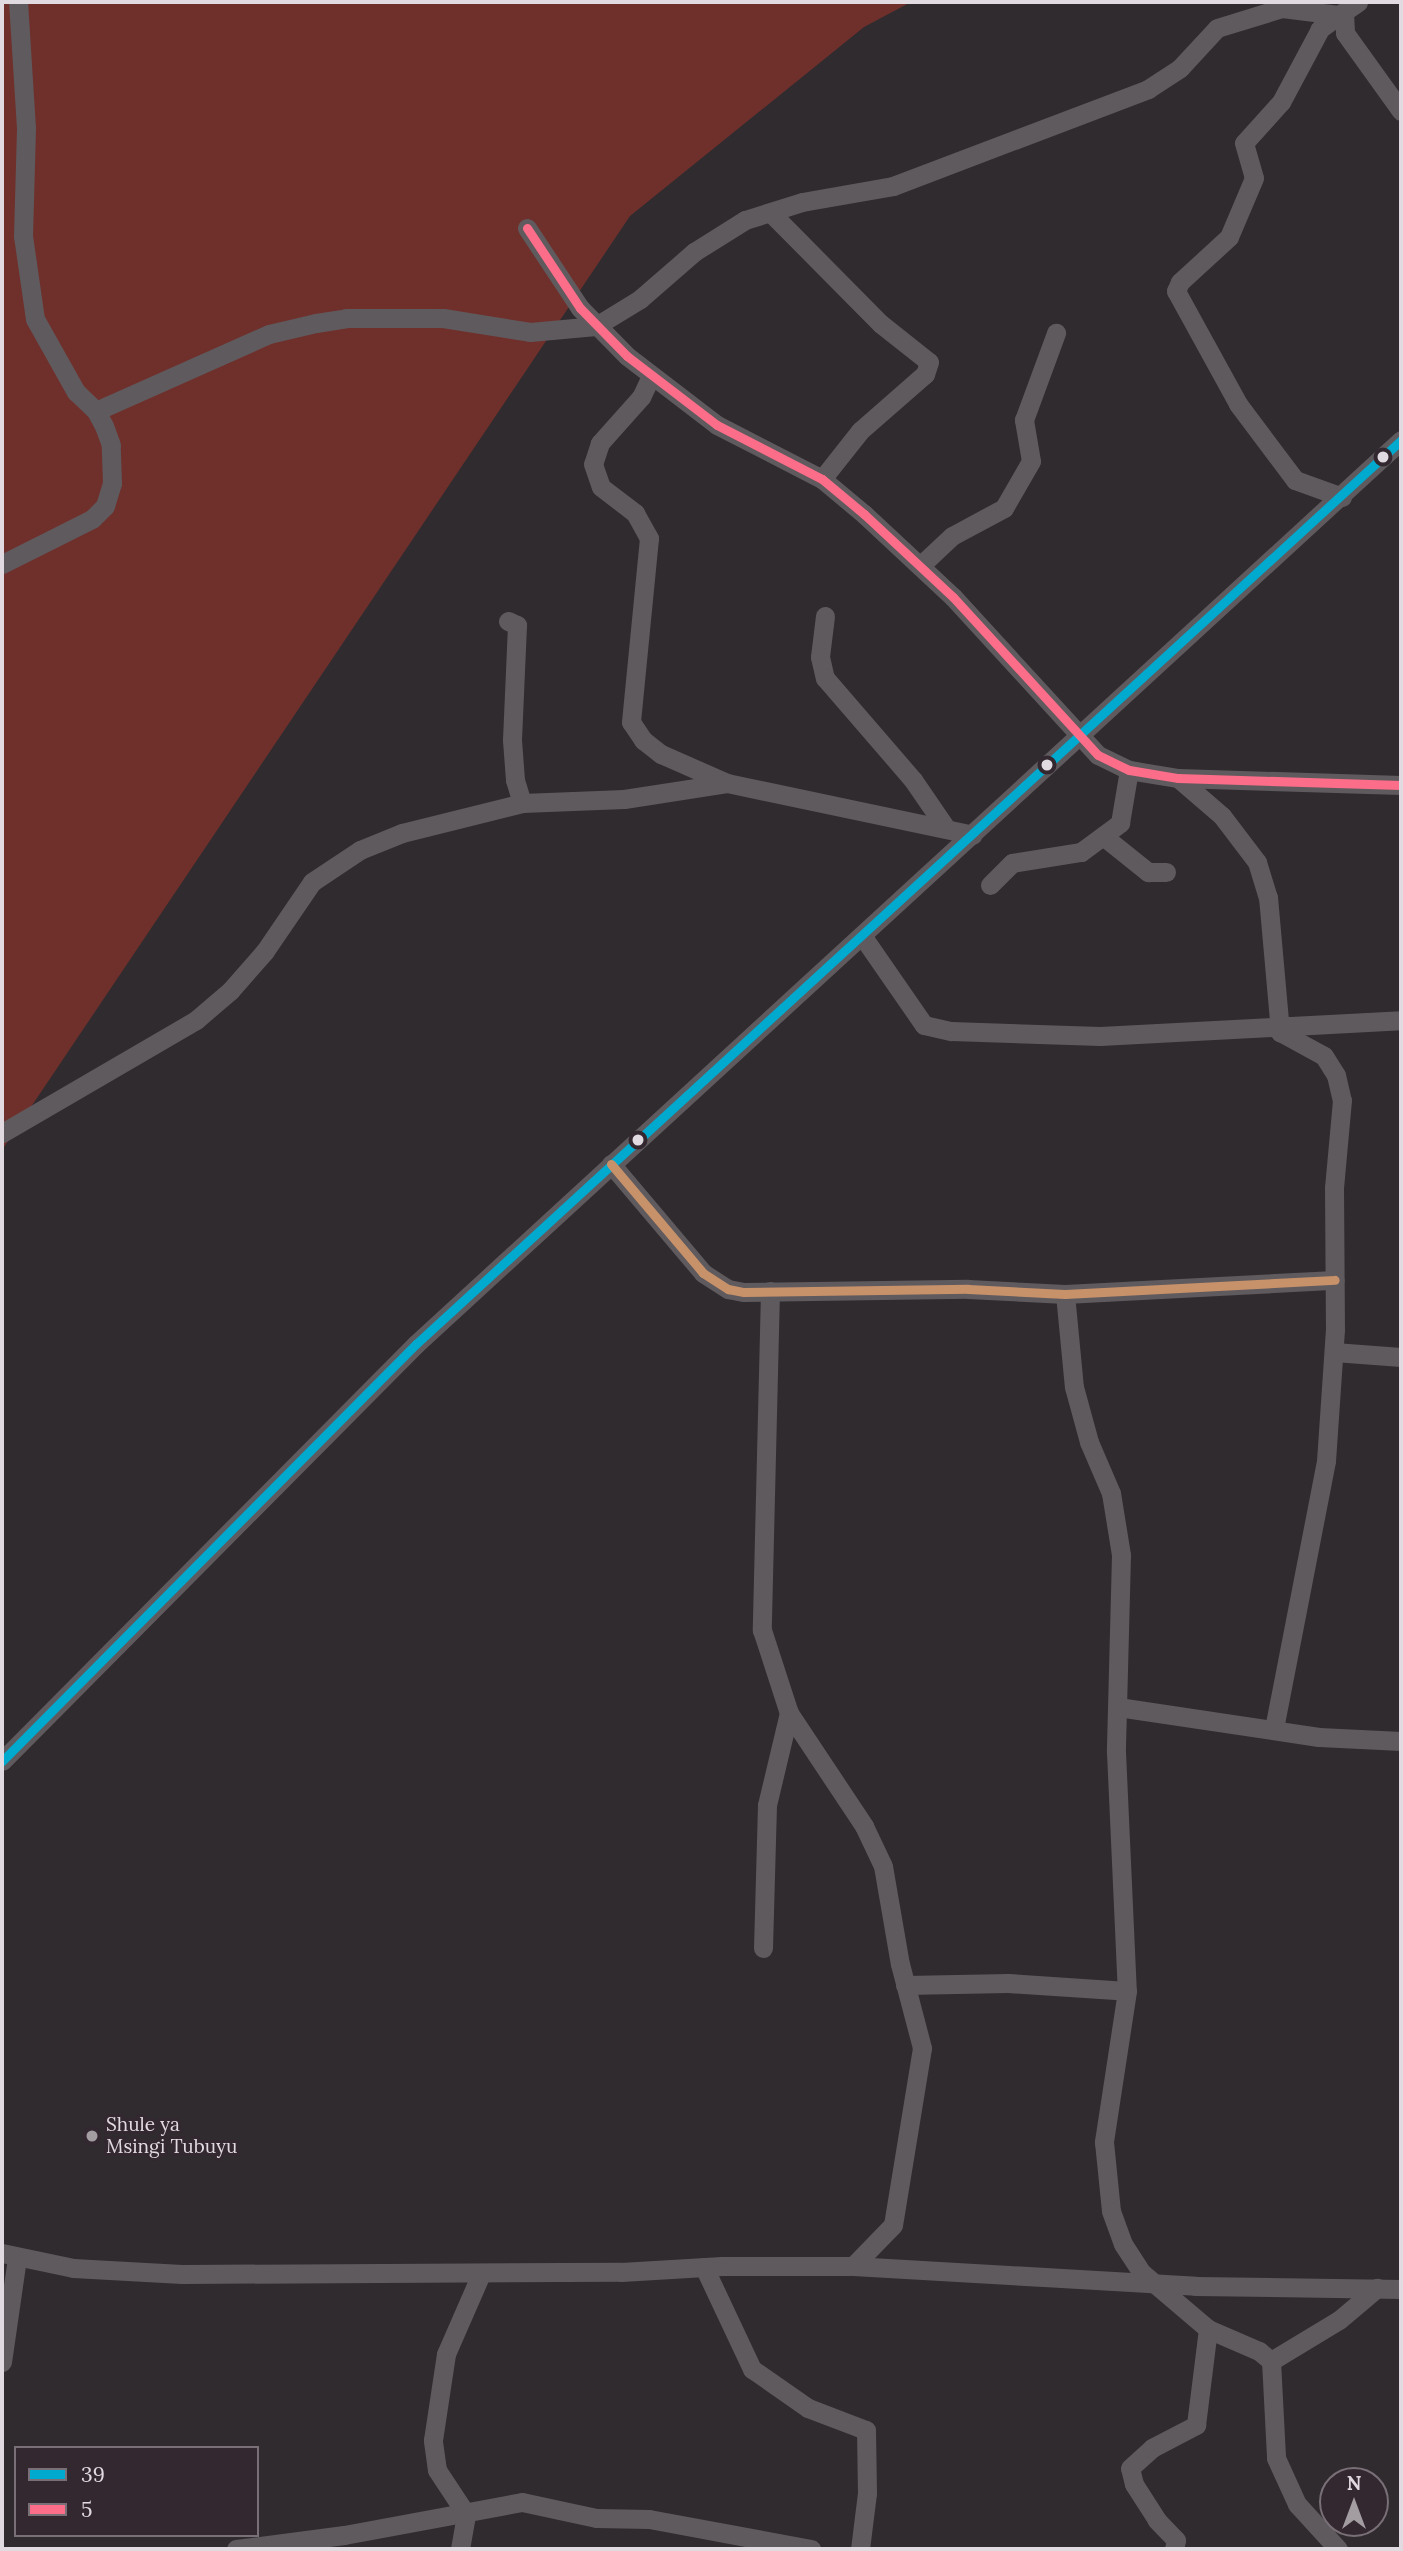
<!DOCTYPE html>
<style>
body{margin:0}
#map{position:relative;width:1403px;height:2551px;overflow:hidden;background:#302b2f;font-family:Lora,serif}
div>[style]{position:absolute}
.green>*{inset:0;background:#6f302c}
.minor>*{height:19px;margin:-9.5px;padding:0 9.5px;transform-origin:9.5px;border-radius:9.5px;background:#5f5a5e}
.bus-1>*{height:9px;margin:-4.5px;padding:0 4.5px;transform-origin:4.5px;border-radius:4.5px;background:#00a9ce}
.bus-2>*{height:9px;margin:-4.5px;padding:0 4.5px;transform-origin:4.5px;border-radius:4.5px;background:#fb6d88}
.bus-3>*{height:9px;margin:-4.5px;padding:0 4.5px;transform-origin:4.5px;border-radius:4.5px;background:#c7916a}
.dots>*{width:19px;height:19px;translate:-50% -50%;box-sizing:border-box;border:4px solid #332830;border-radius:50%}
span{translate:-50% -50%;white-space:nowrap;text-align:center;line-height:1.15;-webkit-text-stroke:6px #332830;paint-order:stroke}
.poi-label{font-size:19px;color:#e1dae0}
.left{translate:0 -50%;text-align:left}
.frame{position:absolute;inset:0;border:4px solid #e1dae0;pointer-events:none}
.legend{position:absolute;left:14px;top:2446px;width:245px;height:91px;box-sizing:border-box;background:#332830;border:2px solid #796f76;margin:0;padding:9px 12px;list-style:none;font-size:21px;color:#e1dae0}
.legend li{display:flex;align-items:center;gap:14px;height:35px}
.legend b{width:35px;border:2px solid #796f76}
.north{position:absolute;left:1319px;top:2467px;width:70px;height:70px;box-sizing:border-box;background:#332830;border:2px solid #796f76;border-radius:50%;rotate:0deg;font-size:19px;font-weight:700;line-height:28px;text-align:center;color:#e1dae0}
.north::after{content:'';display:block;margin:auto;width:24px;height:32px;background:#a39da2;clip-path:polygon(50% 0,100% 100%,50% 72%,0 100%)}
</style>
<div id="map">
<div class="green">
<i style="clip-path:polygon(2px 2px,911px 2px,864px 27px,630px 216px,2px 1150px)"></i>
</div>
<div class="minor">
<i style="left:1344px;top:13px;width:20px;rotate:87deg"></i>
<i style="left:1345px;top:33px;width:96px;rotate:54.3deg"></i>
<i style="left:1339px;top:15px;width:24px;rotate:144deg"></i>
<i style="left:1320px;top:29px;width:83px;rotate:118.1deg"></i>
<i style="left:1281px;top:102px;width:55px;rotate:132.1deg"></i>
<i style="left:1244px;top:143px;width:36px;rotate:74deg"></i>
<i style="left:1254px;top:178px;width:64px;rotate:113deg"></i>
<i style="left:1229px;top:237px;width:67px;rotate:137.4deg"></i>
<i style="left:1180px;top:282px;width:10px;rotate:114deg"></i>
<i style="left:1176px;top:291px;width:129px;rotate:61.2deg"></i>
<i style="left:1238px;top:404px;width:95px;rotate:53.1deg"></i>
<i style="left:1295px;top:480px;width:50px;rotate:19.9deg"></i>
<i style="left:771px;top:213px;width:156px;rotate:45.3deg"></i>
<i style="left:881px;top:324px;width:61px;rotate:38.4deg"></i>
<i style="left:929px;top:362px;width:13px;rotate:108deg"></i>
<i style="left:925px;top:374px;width:86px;rotate:138.8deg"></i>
<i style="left:860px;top:431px;width:61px;rotate:128.4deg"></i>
<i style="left:527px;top:228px;width:96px;rotate:56.5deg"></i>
<i style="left:580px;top:308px;width:67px;rotate:45.6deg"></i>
<i style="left:627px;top:356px;width:113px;rotate:37.5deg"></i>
<i style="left:717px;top:425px;width:118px;rotate:27.2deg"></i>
<i style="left:822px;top:479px;width:55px;rotate:39.8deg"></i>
<i style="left:864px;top:514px;width:122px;rotate:43deg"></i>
<i style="left:953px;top:597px;width:214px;rotate:47.5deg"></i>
<i style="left:1098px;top:755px;width:34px;rotate:26deg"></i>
<i style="left:1129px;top:770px;width:50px;rotate:9.3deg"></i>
<i style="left:1178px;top:778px;width:223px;rotate:1.8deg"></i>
<i style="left:651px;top:376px;width:23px;rotate:115deg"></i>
<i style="left:641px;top:397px;width:62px;rotate:131.7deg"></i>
<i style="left:600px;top:443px;width:22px;rotate:108deg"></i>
<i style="left:593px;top:464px;width:24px;rotate:71deg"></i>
<i style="left:601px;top:487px;width:43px;rotate:37.4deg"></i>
<i style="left:635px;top:513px;width:29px;rotate:61deg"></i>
<i style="left:649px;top:538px;width:185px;rotate:95.6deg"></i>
<i style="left:631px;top:722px;width:22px;rotate:56deg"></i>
<i style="left:643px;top:740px;width:23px;rotate:38deg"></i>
<i style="left:661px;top:754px;width:72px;rotate:23.7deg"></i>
<i style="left:96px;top:411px;width:189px;rotate:-24deg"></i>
<i style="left:269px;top:334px;width:48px;rotate:-13.2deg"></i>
<i style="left:316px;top:323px;width:30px;rotate:-9deg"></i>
<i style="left:346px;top:318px;width:97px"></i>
<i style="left:443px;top:318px;width:88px;rotate:9.1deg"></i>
<i style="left:530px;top:332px;width:66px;rotate:-5.2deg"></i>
<i style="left:596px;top:326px;width:52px;rotate:-31.5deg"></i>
<i style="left:640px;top:299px;width:72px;rotate:-41deg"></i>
<i style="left:694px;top:252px;width:60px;rotate:-32.1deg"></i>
<i style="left:745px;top:220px;width:60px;rotate:-17.5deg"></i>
<i style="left:802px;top:202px;width:92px;rotate:-10deg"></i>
<i style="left:893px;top:186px;width:273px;rotate:-20.8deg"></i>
<i style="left:1148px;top:89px;width:38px;rotate:-33deg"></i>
<i style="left:1180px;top:68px;width:54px;rotate:-47.2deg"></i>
<i style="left:1217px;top:28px;width:68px;rotate:-17.1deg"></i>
<i style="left:1282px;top:8px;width:57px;rotate:7deg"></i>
<i style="left:1339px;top:15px;width:23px;rotate:-34deg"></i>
<i style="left:2px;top:564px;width:101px;rotate:-26.6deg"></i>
<i style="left:92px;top:519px;width:18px;rotate:-45deg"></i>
<i style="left:105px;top:506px;width:24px;rotate:-73deg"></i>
<i style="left:112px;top:483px;width:38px;rotate:-92deg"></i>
<i style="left:111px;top:445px;width:20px;rotate:-110deg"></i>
<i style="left:104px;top:426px;width:17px;rotate:-118deg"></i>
<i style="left:96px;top:411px;width:28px;rotate:-136deg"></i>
<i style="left:76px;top:392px;width:84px;rotate:-119.3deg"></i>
<i style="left:35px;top:319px;width:84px;rotate:-98.2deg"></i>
<i style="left:23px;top:236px;width:108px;rotate:-88.4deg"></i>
<i style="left:26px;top:128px;width:126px;rotate:-93.6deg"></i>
<i style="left:920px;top:566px;width:44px;rotate:-43.2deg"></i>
<i style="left:952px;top:536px;width:59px;rotate:-28.3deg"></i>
<i style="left:1004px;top:508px;width:54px;rotate:-60.1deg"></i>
<i style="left:1031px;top:461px;width:42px;rotate:-99.7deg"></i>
<i style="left:1024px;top:420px;width:93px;rotate:-69.8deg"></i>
<i style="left:825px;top:616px;width:41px;rotate:97deg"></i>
<i style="left:820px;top:657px;width:22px;rotate:77deg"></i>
<i style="left:825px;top:678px;width:135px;rotate:49.2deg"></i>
<i style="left:913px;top:780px;width:58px;rotate:55.5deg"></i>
<i style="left:508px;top:621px;width:10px;rotate:24deg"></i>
<i style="left:517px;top:625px;width:115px;rotate:92.5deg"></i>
<i style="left:512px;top:740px;width:40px;rotate:85.7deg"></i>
<i style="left:515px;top:780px;width:24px;rotate:73deg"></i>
<i style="left:1178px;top:778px;width:58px;rotate:40.8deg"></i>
<i style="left:1222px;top:816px;width:58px;rotate:52.7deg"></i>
<i style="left:1257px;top:862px;width:37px;rotate:73deg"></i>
<i style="left:1268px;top:897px;width:136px;rotate:84.9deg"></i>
<i style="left:1280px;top:1032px;width:50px;rotate:28.6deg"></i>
<i style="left:1324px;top:1056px;width:22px;rotate:58deg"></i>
<i style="left:1336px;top:1075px;width:26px;rotate:77deg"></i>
<i style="left:1342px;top:1100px;width:88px;rotate:95.2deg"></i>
<i style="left:1334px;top:1188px;width:141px;rotate:89.6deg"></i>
<i style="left:1335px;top:1329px;width:132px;rotate:93.9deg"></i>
<i style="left:1326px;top:1461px;width:272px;rotate:101deg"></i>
<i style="left:1103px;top:836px;width:58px;rotate:38.7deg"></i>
<i style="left:1148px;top:872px;width:18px"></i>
<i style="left:990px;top:885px;width:31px;rotate:-45deg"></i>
<i style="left:1012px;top:863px;width:70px;rotate:-9.1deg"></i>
<i style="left:1081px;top:852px;width:49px;rotate:-36.6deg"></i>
<i style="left:1120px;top:823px;width:54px;rotate:-80.4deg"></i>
<i style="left:863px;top:937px;width:107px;rotate:55.3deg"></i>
<i style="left:924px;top:1025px;width:28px;rotate:13deg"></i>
<i style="left:951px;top:1031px;width:149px;rotate:1.9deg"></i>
<i style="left:1100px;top:1036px;width:301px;rotate:-3deg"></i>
<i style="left:2px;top:1133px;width:225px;rotate:-30.2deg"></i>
<i style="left:196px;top:1020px;width:45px;rotate:-40.5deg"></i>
<i style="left:230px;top:991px;width:53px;rotate:-48.8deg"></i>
<i style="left:265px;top:951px;width:83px;rotate:-55.7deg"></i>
<i style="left:312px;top:882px;width:58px;rotate:-33.7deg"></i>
<i style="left:360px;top:850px;width:45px;rotate:-22deg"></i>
<i style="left:402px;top:833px;width:124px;rotate:-14deg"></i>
<i style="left:522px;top:803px;width:102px;rotate:-2.2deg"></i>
<i style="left:624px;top:799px;width:104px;rotate:-8.8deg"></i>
<i style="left:727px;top:783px;width:251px;rotate:11.9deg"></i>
<i style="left:611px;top:1164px;width:143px;rotate:49.8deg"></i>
<i style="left:703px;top:1273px;width:30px;rotate:33deg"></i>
<i style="left:728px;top:1289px;width:16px;rotate:11deg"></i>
<i style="left:744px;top:1292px;width:224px;rotate:-0.8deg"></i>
<i style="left:968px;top:1289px;width:97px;rotate:3deg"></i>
<i style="left:1065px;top:1294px;width:270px;rotate:-3deg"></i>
<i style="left:770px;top:1291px;width:339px;rotate:91.4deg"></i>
<i style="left:762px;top:1630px;width:87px;rotate:72deg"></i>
<i style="left:789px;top:1713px;width:136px;rotate:56.4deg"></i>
<i style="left:864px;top:1826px;width:44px;rotate:64.6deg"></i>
<i style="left:883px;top:1866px;width:99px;rotate:80.2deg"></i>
<i style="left:900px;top:1964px;width:87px;rotate:75.3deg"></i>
<i style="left:922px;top:2048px;width:179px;rotate:99.3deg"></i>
<i style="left:893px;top:2225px;width:57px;rotate:134.3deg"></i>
<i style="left:1065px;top:1294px;width:93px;rotate:84.5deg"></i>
<i style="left:1074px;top:1387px;width:57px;rotate:74.7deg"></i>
<i style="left:1089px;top:1442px;width:56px;rotate:66.7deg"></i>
<i style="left:1111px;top:1493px;width:63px;rotate:80.8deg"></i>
<i style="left:1121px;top:1555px;width:197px;rotate:91.5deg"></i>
<i style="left:1116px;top:1752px;width:239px;rotate:87.4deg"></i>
<i style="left:1127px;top:1991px;width:153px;rotate:98.7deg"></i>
<i style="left:1104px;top:2142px;width:69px;rotate:84.2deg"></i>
<i style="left:1111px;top:2211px;width:35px;rotate:70deg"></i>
<i style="left:1123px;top:2244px;width:33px;rotate:57deg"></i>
<i style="left:1141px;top:2272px;width:88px;rotate:40.4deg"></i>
<i style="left:1208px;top:2329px;width:56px;rotate:23.3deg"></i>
<i style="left:1259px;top:2351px;width:16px;rotate:40deg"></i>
<i style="left:1271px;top:2361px;width:97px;rotate:87deg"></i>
<i style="left:1276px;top:2458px;width:51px;rotate:65.5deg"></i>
<i style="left:1297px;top:2504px;width:61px;rotate:47.7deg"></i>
<i style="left:1334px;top:1352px;width:67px;rotate:4.3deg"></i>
<i style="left:1118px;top:1707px;width:203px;rotate:8.5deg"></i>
<i style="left:1319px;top:1737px;width:82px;rotate:2.8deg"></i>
<i style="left:2px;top:1761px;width:588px;rotate:-45.21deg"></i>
<i style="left:416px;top:1344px;width:1337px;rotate:-42.54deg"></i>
<i style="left:763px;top:1948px;width:143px;rotate:-88.4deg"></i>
<i style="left:767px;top:1805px;width:95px;rotate:-76.6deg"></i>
<i style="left:905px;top:1985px;width:103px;rotate:-1.1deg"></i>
<i style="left:1008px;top:1983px;width:119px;rotate:3.8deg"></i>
<i style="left:2px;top:2253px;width:73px;rotate:11.9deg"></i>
<i style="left:73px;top:2268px;width:109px;rotate:3.2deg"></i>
<i style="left:182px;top:2274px;width:439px;rotate:-0.3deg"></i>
<i style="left:621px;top:2272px;width:101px;rotate:-3.4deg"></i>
<i style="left:722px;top:2266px;width:131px"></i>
<i style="left:853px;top:2266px;width:343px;rotate:3.3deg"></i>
<i style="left:1195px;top:2286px;width:206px;rotate:0.8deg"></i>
<i style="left:704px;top:2267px;width:113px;rotate:64.8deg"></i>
<i style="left:752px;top:2369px;width:68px;rotate:34.9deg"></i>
<i style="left:808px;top:2408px;width:62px;rotate:20.8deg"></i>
<i style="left:866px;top:2430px;width:63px;rotate:89.1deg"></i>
<i style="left:867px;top:2493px;width:56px;rotate:97.1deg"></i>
<i style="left:1271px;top:2361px;width:79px;rotate:-31.1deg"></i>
<i style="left:1339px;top:2320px;width:50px;rotate:-40.1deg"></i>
<i style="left:2px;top:2362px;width:105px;rotate:-81.8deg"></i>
<i style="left:236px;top:2549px;width:109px;rotate:-7.4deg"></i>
<i style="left:344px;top:2535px;width:181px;rotate:-10.5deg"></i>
<i style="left:522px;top:2502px;width:76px;rotate:12.2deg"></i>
<i style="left:596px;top:2518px;width:53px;rotate:1.1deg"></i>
<i style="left:649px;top:2519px;width:165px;rotate:10.5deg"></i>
<i style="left:460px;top:2549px;width:36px;rotate:-80deg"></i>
<i style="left:466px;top:2514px;width:53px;rotate:-123.4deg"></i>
<i style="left:437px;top:2470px;width:30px;rotate:-98deg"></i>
<i style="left:433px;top:2440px;width:87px;rotate:-81.4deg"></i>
<i style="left:446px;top:2354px;width:87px;rotate:-66.4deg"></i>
<i style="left:1174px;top:2549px;width:9px;rotate:-77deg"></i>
<i style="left:1176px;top:2540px;width:28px;rotate:-134deg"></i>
<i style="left:1157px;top:2520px;width:43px;rotate:-122.6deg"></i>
<i style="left:1134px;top:2484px;width:16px;rotate:-104deg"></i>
<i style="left:1130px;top:2468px;width:30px;rotate:-42deg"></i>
<i style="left:1152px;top:2448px;width:50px;rotate:-27.6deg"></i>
<i style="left:1196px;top:2425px;width:97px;rotate:-82.9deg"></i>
</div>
<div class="bus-1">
<i style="left:2px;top:1761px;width:588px;rotate:-45.21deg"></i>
<i style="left:416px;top:1344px;width:1337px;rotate:-42.54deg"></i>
</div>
<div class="bus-2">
<i style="left:527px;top:228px;width:96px;rotate:56.5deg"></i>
<i style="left:580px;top:308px;width:67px;rotate:45.6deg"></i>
<i style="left:627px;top:356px;width:113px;rotate:37.5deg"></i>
<i style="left:717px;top:425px;width:118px;rotate:27.2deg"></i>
<i style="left:822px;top:479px;width:55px;rotate:39.8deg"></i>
<i style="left:864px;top:514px;width:122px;rotate:43deg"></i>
<i style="left:953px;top:597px;width:214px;rotate:47.5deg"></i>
<i style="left:1098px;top:755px;width:34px;rotate:26deg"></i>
<i style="left:1129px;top:770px;width:50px;rotate:9.3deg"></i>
<i style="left:1178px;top:778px;width:223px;rotate:1.8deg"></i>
</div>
<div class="bus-3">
<i style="left:611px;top:1164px;width:143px;rotate:49.8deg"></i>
<i style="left:703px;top:1273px;width:30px;rotate:33deg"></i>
<i style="left:728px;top:1289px;width:16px;rotate:11deg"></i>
<i style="left:744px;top:1292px;width:224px;rotate:-0.8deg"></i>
<i style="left:968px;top:1289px;width:97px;rotate:3deg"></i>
<i style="left:1065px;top:1294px;width:270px;rotate:-3deg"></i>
</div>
<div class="dots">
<i style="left:1383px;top:457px;background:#e1dae0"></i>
<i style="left:1047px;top:765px;background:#e1dae0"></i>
<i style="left:638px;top:1140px;background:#e1dae0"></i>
<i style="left:92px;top:2136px;background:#a39da2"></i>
</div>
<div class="poi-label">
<span class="left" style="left:106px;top:2136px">Shule ya<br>Msingi Tubuyu</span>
</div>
<div class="frame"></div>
<ul class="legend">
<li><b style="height:9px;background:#00a9ce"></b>39</li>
<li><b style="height:9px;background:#fb6d88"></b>5</li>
</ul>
<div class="north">N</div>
</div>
